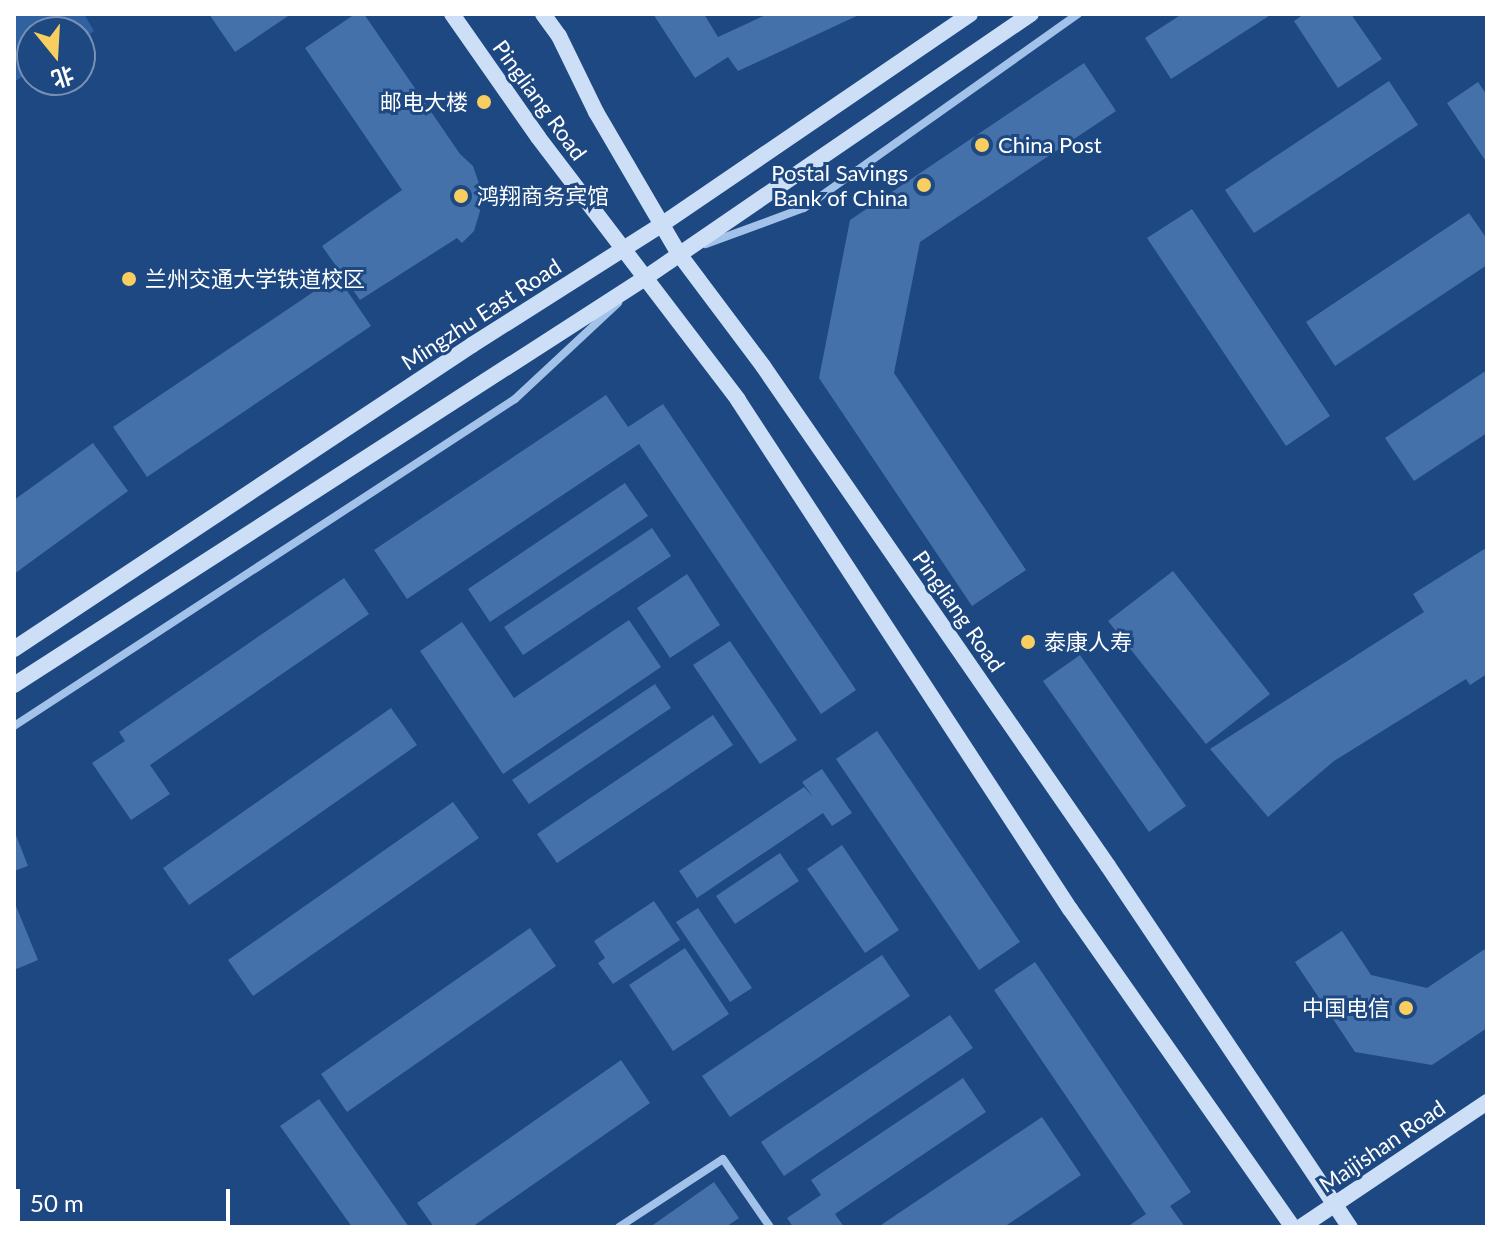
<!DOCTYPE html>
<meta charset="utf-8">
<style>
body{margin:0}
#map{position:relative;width:1501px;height:1241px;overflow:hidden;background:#1d4881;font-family:Lato,"Noto Sans SC",sans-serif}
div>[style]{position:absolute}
.green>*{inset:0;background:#3061a0}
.building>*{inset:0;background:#4571ab}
.street>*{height:8px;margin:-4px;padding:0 4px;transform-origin:4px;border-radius:4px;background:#a2c2e9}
.secondary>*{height:16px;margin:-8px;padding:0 8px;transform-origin:8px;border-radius:8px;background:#cddff7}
.dots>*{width:22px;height:22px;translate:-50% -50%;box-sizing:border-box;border:4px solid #1d4881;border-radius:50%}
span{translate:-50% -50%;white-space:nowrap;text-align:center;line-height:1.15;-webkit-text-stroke:6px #1d4881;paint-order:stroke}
.street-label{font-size:22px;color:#fff}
.poi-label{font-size:22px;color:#fff}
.right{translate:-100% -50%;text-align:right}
.left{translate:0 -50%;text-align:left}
.frame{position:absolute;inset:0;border:16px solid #fff;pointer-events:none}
.north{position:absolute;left:16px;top:16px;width:80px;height:80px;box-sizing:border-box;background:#1d4881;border:2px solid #7791b3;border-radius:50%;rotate:162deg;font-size:22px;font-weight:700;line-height:32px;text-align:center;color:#fff}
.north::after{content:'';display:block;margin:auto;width:28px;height:36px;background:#f9ce60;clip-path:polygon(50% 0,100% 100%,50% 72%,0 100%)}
.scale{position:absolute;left:16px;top:1189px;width:214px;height:36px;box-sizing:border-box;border:4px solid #fff;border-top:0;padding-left:10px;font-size:24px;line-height:28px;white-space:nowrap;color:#fff;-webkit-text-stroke:6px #1d4881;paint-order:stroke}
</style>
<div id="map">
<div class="green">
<i style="clip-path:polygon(14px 14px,84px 14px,94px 31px,80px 40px,80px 32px,32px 32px,32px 70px,14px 82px)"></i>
</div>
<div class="building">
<i style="clip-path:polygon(209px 14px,291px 14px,235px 52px)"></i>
<i style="clip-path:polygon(355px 14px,364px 14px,460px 154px,473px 166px,484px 198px,474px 231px,462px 243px,457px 238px,360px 300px,322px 246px,402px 190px,305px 48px)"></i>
<i style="clip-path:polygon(653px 14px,704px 14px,718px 37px,768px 14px,861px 14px,738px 71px,728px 57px,695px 78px)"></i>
<i style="clip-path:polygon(1182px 14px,1272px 14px,1171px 79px,1145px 38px)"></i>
<i style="clip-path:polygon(1304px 14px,1351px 14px,1382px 59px,1338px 88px,1294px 21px)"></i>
<i style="clip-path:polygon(1084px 63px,1116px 111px,920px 242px,894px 373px,1026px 570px,972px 606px,819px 378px,850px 220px)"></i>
<i style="clip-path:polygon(1389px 81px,1418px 125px,1254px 233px,1225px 190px)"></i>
<i style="clip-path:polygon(1478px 82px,1487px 95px,1487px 163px,1447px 103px)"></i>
<i style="clip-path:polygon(1192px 209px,1330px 416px,1286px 446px,1147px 238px)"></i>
<i style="clip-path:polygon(1469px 213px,1487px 239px,1487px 265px,1335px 366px,1306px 322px)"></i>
<i style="clip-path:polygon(337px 276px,371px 326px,147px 477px,113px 427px)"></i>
<i style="clip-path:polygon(1487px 370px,1487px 433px,1414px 481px,1385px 438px)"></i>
<i style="clip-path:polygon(606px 395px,628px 427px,663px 404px,856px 690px,821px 714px,639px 444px,407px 599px,374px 550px)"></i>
<i style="clip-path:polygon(93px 443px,128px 491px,14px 574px,14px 500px)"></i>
<i style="clip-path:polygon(625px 483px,648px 516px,490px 622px,468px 589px)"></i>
<i style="clip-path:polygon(652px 528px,671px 556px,523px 655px,504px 627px)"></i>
<i style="clip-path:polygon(1486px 548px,1487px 674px,1470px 685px,1466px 679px,1334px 761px,1268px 817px,1210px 749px,1424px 612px,1413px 594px)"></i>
<i style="clip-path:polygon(1173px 571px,1270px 694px,1206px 744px,1108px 621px)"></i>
<i style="clip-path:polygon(687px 574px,720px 625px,670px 658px,637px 608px)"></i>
<i style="clip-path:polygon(344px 578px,369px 614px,150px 765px,170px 794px,131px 820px,92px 763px,125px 741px,119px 732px)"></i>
<i style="clip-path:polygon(629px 620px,661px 667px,503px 774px,420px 651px,462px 622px,514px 698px)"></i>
<i style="clip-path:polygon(730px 641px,797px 740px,760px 764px,693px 665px)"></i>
<i style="clip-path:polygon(1080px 655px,1186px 806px,1149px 832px,1043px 681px)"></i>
<i style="clip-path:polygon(655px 684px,671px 708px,529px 804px,512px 780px)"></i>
<i style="clip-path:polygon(391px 708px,417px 745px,189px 905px,163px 868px)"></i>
<i style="clip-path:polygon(713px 715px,733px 745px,557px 863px,537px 834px)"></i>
<i style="clip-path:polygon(877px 731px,1020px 942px,979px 970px,836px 759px)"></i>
<i style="clip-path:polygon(822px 769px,852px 813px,832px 826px,823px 813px,697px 898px,679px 871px,804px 787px,813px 797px,802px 782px)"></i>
<i style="clip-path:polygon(453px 802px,479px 838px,253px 996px,228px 960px)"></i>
<i style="clip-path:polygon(14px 830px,28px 866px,14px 871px)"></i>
<i style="clip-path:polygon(842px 845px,899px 930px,865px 953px,807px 869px)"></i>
<i style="clip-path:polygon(780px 853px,799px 881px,735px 924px,716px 896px)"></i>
<i style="clip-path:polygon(654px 901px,680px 940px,613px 984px,598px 963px,605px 958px,594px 941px)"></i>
<i style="clip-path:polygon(16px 906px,38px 960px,14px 970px,14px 907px)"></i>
<i style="clip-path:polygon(698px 908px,752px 988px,730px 1002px,676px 922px)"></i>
<i style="clip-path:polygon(530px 928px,556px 966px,347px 1112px,321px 1074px)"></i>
<i style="clip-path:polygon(1342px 931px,1371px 975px,1427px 988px,1485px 949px,1487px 1028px,1432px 1065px,1355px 1052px,1295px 962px)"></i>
<i style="clip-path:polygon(685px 948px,729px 1014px,673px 1051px,629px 985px)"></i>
<i style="clip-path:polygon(882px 955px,910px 996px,730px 1117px,702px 1076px)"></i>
<i style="clip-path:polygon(1035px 962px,1191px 1192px,1170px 1206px,1185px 1227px,1127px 1227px,1146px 1214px,994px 990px)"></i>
<i style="clip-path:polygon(950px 1015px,973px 1048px,784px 1176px,761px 1142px)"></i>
<i style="clip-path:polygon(621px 1060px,650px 1103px,472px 1227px,434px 1227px,417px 1203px)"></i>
<i style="clip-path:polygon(963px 1078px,986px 1112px,835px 1214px,844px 1227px,793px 1227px,787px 1218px,821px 1195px,811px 1180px)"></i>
<i style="clip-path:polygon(319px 1099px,409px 1227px,352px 1227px,280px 1126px)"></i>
<i style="clip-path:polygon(1042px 1117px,1081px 1175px,1004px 1227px,878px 1227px)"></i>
<i style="clip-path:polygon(714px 1182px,739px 1218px,726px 1227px,650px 1227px)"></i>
</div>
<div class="street">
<i style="left:706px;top:244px;width:104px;rotate:-20.2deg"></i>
<i style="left:804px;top:208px;width:336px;rotate:-35.3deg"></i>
<i style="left:14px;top:726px;width:598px;rotate:-33.13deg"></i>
<i style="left:515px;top:399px;width:141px;rotate:-43deg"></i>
<i style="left:619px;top:1227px;width:124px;rotate:-33.2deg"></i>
<i style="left:723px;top:1159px;width:83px;rotate:55.3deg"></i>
</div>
<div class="secondary">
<i style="left:452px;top:14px;width:150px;rotate:55deg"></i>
<i style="left:538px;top:137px;width:330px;rotate:52.7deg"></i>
<i style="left:738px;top:400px;width:608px;rotate:56.89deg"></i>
<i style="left:1070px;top:909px;width:388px;rotate:55deg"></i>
<i style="left:543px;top:14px;width:27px;rotate:54deg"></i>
<i style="left:559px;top:36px;width:85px;rotate:64deg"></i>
<i style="left:596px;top:112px;width:164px;rotate:59.7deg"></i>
<i style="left:679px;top:254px;width:140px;rotate:53.1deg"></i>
<i style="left:763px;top:366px;width:607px;rotate:55.39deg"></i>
<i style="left:1108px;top:866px;width:435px;rotate:56.2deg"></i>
<i style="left:14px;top:649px;width:550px;rotate:-33.57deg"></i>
<i style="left:472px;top:345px;width:224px;rotate:-32.4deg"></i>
<i style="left:661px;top:225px;width:374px;rotate:-34.3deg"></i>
<i style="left:14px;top:685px;width:751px;rotate:-32.82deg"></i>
<i style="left:645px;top:278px;width:468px;rotate:-34.4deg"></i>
<i style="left:1301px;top:1227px;width:224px;rotate:-33.9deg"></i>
</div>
<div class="dots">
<i style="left:484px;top:102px;background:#f9ce60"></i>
<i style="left:982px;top:145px;background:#f9ce60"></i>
<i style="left:924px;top:185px;background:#f9ce60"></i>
<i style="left:461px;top:196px;background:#f9ce60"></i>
<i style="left:129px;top:279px;background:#f9ce60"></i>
<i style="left:1028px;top:642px;background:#f9ce60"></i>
<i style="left:1406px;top:1008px;background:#f9ce60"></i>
</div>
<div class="street-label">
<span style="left:540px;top:100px;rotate:54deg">Pingliang Road</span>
<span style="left:481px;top:314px;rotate:-33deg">Mingzhu East Road</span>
<span style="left:959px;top:611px;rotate:55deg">Pingliang Road</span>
<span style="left:1382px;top:1146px;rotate:-34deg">Maijishan Road</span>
</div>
<div class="poi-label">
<span class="right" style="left:468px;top:102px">邮电大楼</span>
<span class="left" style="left:998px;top:145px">China Post</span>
<span class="right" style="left:908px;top:185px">Postal Savings<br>Bank of China</span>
<span class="left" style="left:477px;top:196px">鸿翔商务宾馆</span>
<span class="left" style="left:145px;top:279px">兰州交通大学铁道校区</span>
<span class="left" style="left:1044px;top:642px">泰康人寿</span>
<span class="right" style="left:1390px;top:1008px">中国电信</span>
</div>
<div class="frame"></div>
<div class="north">北</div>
<div class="scale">50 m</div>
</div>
